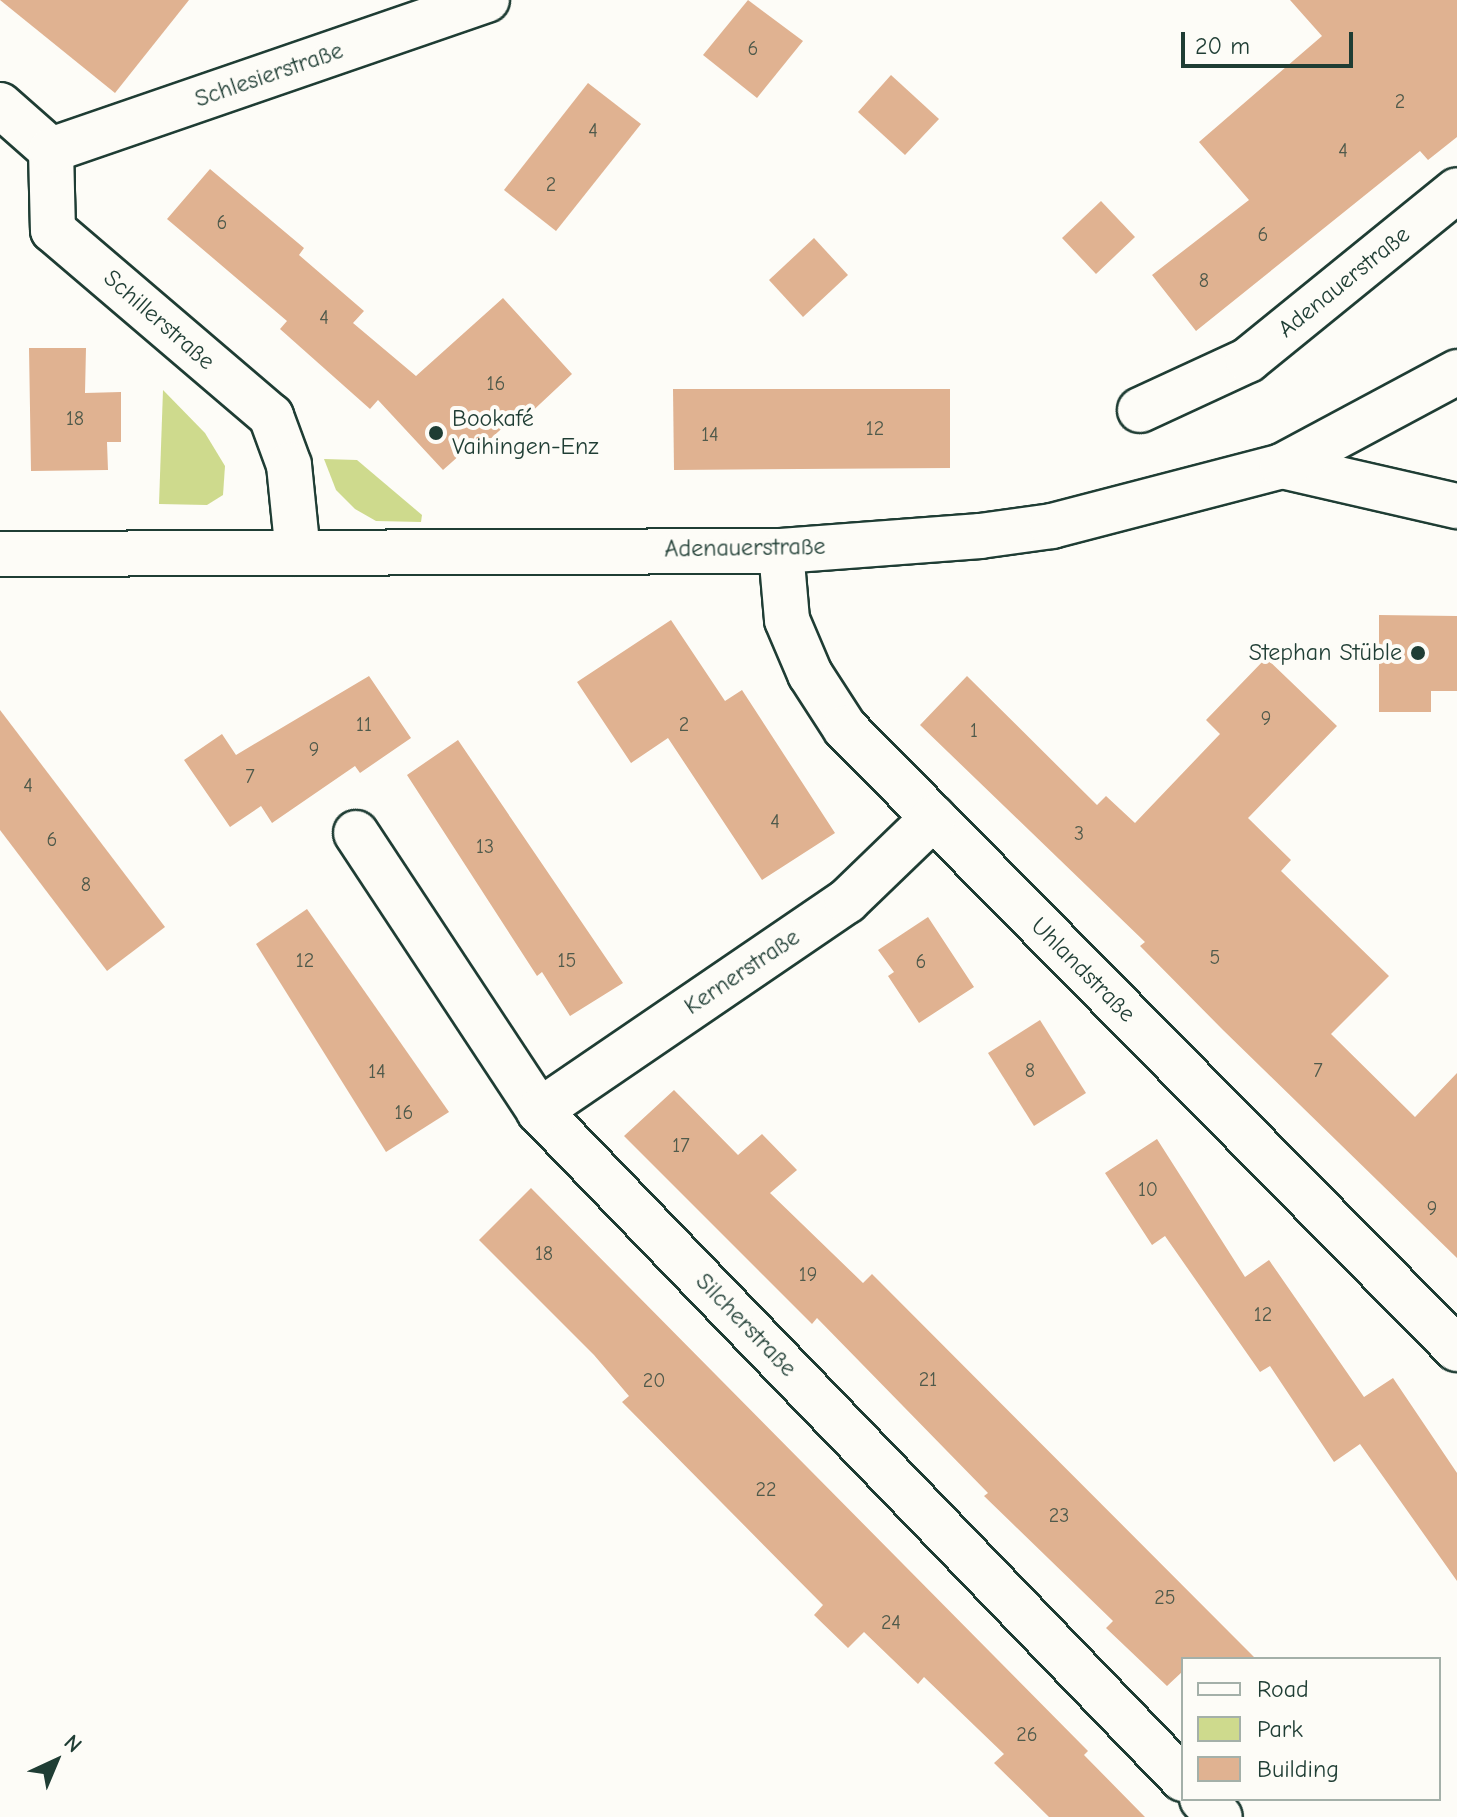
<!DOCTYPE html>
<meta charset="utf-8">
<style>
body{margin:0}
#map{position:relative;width:1457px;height:1817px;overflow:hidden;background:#fdfcf7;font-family:"Comic Neue",sans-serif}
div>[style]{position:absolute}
.green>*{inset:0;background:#ceda8d}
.building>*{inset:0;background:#e0b291}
.roads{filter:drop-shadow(2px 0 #1f3d34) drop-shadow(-2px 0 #1f3d34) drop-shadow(0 2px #1f3d34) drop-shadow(0 -2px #1f3d34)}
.minor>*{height:44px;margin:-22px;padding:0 22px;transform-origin:22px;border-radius:22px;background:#fdfcf7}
.secondary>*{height:44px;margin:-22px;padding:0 22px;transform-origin:22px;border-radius:22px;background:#fdfcf7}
.dots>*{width:22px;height:22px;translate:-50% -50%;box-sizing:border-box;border:4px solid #fdfcf7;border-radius:50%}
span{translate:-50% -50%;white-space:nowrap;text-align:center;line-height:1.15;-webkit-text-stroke:8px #fdfcf7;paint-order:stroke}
.number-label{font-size:20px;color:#4f5a4b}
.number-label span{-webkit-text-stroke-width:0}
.street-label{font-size:24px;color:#1f3d34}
.poi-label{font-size:24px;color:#1f3d34}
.left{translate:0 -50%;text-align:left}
.right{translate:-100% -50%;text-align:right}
.legend{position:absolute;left:1181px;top:1657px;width:260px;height:144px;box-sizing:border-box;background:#fdfcf7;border:2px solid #a4b0a9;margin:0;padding:10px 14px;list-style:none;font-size:24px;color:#1f3d34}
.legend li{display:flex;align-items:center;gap:16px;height:40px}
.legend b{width:40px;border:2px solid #a4b0a9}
.north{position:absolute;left:16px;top:1721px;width:80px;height:80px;-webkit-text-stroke:6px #fdfcf7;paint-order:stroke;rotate:44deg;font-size:22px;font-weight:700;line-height:32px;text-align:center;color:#1f3d34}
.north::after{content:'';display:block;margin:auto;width:28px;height:36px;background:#1f3d34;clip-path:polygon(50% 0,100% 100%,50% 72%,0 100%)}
.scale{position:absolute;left:1181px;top:32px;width:172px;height:36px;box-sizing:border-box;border:4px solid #1f3d34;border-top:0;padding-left:10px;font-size:24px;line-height:28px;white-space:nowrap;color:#1f3d34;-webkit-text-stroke:6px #fdfcf7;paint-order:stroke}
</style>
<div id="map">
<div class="green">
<i style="clip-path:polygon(163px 390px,205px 433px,225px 466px,223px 495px,207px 505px,159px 504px)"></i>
<i style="clip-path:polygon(324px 459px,357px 460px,422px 515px,421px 522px,376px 521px,355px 509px,336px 490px)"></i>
</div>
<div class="building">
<i style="clip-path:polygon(0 0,189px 0,115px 93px)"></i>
<i style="clip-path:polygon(748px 0,803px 41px,757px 98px,703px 55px)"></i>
<i style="clip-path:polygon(1290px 0,1457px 0,1457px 137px,1428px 160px,1420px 151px,1196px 331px,1152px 275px,1249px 200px,1199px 142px,1322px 36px)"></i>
<i style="clip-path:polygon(891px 75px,939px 119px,905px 155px,858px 112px)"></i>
<i style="clip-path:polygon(588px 83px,641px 124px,556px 231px,504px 190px)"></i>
<i style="clip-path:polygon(210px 169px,304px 248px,299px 255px,364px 311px,353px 323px,416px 376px,503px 298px,572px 374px,525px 418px,520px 412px,476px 452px,470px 446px,443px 470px,378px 400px,370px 409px,280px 329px,287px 321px,167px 219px)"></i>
<i style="clip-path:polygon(1101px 201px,1135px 237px,1096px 274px,1062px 238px)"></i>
<i style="clip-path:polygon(814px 238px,848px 275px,803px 317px,769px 280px)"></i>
<i style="clip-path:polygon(29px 348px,86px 348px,85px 393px,121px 392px,121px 442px,107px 442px,108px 470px,31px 471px)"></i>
<i style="clip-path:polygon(673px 389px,950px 389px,950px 468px,674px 470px)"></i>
<i style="clip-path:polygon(1379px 615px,1457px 616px,1457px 691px,1431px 691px,1431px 712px,1379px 712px)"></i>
<i style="clip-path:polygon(671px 620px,725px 701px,742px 690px,835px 833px,762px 880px,668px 738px,631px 763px,577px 682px)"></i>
<i style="clip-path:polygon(1266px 658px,1337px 726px,1248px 818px,1291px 860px,1281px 871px,1389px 976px,1331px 1034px,1415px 1117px,1457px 1073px,1457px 1258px,1223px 1030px,1140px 946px,1145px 942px,920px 725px,967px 676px,1097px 805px,1106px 796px,1135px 823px,1220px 734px,1206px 720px)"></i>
<i style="clip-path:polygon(369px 676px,411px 738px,360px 773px,355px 766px,272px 823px,261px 806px,230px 827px,184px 760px,222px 734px,236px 755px)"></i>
<i style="clip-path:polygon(0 710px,165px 927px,107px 971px,0 830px)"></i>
<i style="clip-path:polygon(458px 740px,623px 983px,570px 1016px,542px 972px,537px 976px,407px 775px)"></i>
<i style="clip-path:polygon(307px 909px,449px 1112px,386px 1152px,256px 944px)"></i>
<i style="clip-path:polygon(928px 917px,974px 987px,919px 1023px,888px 976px,894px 972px,878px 950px)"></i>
<i style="clip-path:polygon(1040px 1020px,1086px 1093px,1034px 1126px,988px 1053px)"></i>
<i style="clip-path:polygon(674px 1090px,738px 1155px,762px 1134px,797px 1170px,770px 1193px,863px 1283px,872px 1274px,1256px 1659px,1183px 1659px,1183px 1671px,1167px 1686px,1106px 1628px,1113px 1621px,984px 1496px,988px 1493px,817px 1318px,812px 1324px,624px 1136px)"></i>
<i style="clip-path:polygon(1157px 1139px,1245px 1277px,1269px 1260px,1364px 1397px,1393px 1378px,1457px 1473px,1457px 1581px,1360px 1444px,1334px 1462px,1270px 1366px,1260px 1372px,1165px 1236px,1152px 1245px,1105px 1173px)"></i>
<i style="clip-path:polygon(531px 1188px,1088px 1751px,1084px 1755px,1145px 1817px,1049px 1817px,994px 1763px,1004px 1754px,924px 1677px,918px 1684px,864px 1632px,848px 1648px,814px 1615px,823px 1605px,622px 1402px,629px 1396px,594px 1355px,479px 1240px)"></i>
</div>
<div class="roads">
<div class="minor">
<i style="left:0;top:105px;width:68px;rotate:41.4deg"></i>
<i style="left:51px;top:150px;width:80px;rotate:88.6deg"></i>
<i style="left:53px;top:230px;width:287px;rotate:40.5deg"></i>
<i style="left:271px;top:416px;width:52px;rotate:69.8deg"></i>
<i style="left:289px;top:465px;width:88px;rotate:84.2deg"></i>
<i style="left:51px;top:150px;width:461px;rotate:-19deg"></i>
<i style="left:1140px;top:410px;width:119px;rotate:-24.8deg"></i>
<i style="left:1248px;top:360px;width:269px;rotate:-39.1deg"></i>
<i style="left:781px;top:551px;width:69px;rotate:85deg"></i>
<i style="left:787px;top:620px;width:59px;rotate:66.9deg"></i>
<i style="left:810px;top:674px;width:64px;rotate:57.1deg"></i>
<i style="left:845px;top:728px;width:872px;rotate:45.42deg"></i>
<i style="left:356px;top:833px;width:333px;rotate:56.6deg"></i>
<i style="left:539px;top:1111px;width:928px;rotate:46.05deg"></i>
<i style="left:539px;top:1111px;width:373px;rotate:-34.3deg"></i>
<i style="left:847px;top:901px;width:120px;rotate:-44deg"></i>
<i style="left:1202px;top:1799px;width:25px;rotate:45deg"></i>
</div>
<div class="secondary">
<i style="left:1282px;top:466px;width:180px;rotate:12.9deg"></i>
<i style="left:0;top:554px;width:781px;rotate:-0.22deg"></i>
<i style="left:781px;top:551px;width:200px;rotate:-4.3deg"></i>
<i style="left:980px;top:536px;width:73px;rotate:-7.9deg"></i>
<i style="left:1052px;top:526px;width:238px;rotate:-14.6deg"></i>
<i style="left:1282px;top:466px;width:199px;rotate:-28.2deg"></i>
</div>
</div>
<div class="dots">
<i style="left:436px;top:433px;background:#1f3d34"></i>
<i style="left:1418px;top:653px;background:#1f3d34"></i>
</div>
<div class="number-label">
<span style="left:753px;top:48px">6</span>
<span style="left:1400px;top:101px">2</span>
<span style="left:593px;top:130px">4</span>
<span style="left:1343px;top:150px">4</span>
<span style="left:551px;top:184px">2</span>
<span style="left:222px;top:222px">6</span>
<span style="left:1263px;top:234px">6</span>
<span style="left:1204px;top:280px">8</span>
<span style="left:324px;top:317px">4</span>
<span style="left:496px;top:383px">16</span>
<span style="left:75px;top:418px">18</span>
<span style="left:875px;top:428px">12</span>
<span style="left:710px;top:434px">14</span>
<span style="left:1266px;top:718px">9</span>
<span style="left:364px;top:724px">11</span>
<span style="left:684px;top:724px">2</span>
<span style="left:974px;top:730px">1</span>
<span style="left:314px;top:749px">9</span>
<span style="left:250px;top:776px">7</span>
<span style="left:28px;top:785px">4</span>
<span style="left:775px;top:821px">4</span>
<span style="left:1079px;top:833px">3</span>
<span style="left:52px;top:839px">6</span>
<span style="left:485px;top:846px">13</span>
<span style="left:86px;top:884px">8</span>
<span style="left:1215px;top:957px">5</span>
<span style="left:305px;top:960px">12</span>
<span style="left:567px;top:960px">15</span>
<span style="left:921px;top:961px">6</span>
<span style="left:1030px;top:1070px">8</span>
<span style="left:1318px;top:1070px">7</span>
<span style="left:377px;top:1071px">14</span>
<span style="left:404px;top:1112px">16</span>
<span style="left:681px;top:1145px">17</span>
<span style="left:1148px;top:1189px">10</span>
<span style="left:1432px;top:1208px">9</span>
<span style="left:544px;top:1253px">18</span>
<span style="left:808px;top:1274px">19</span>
<span style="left:1263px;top:1314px">12</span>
<span style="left:928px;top:1379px">21</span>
<span style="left:654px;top:1380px">20</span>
<span style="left:766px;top:1489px">22</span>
<span style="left:1059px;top:1515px">23</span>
<span style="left:1165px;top:1597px">25</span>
<span style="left:891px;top:1622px">24</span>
<span style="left:1027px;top:1734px">26</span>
</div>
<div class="street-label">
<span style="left:269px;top:75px;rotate:-19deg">Schlesierstraße</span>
<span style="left:1344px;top:282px;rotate:-39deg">Adenauerstraße</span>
<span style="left:159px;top:320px;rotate:41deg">Schillerstraße</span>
<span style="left:745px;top:548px;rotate:-1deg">Adenauerstraße</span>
<span style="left:1083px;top:970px;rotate:45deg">Uhlandstraße</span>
<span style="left:742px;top:972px;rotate:-34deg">Kernerstraße</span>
<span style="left:746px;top:1325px;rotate:46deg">Silcherstraße</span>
</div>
<div class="poi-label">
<span class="left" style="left:452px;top:433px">Bookafé<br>Vaihingen-Enz</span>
<span class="right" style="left:1402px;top:653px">Stephan Stüble</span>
</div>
<ul class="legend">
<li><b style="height:10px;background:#fdfcf7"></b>Road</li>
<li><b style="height:22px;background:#ceda8d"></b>Park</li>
<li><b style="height:22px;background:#e0b291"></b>Building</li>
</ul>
<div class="north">N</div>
<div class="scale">20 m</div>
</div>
